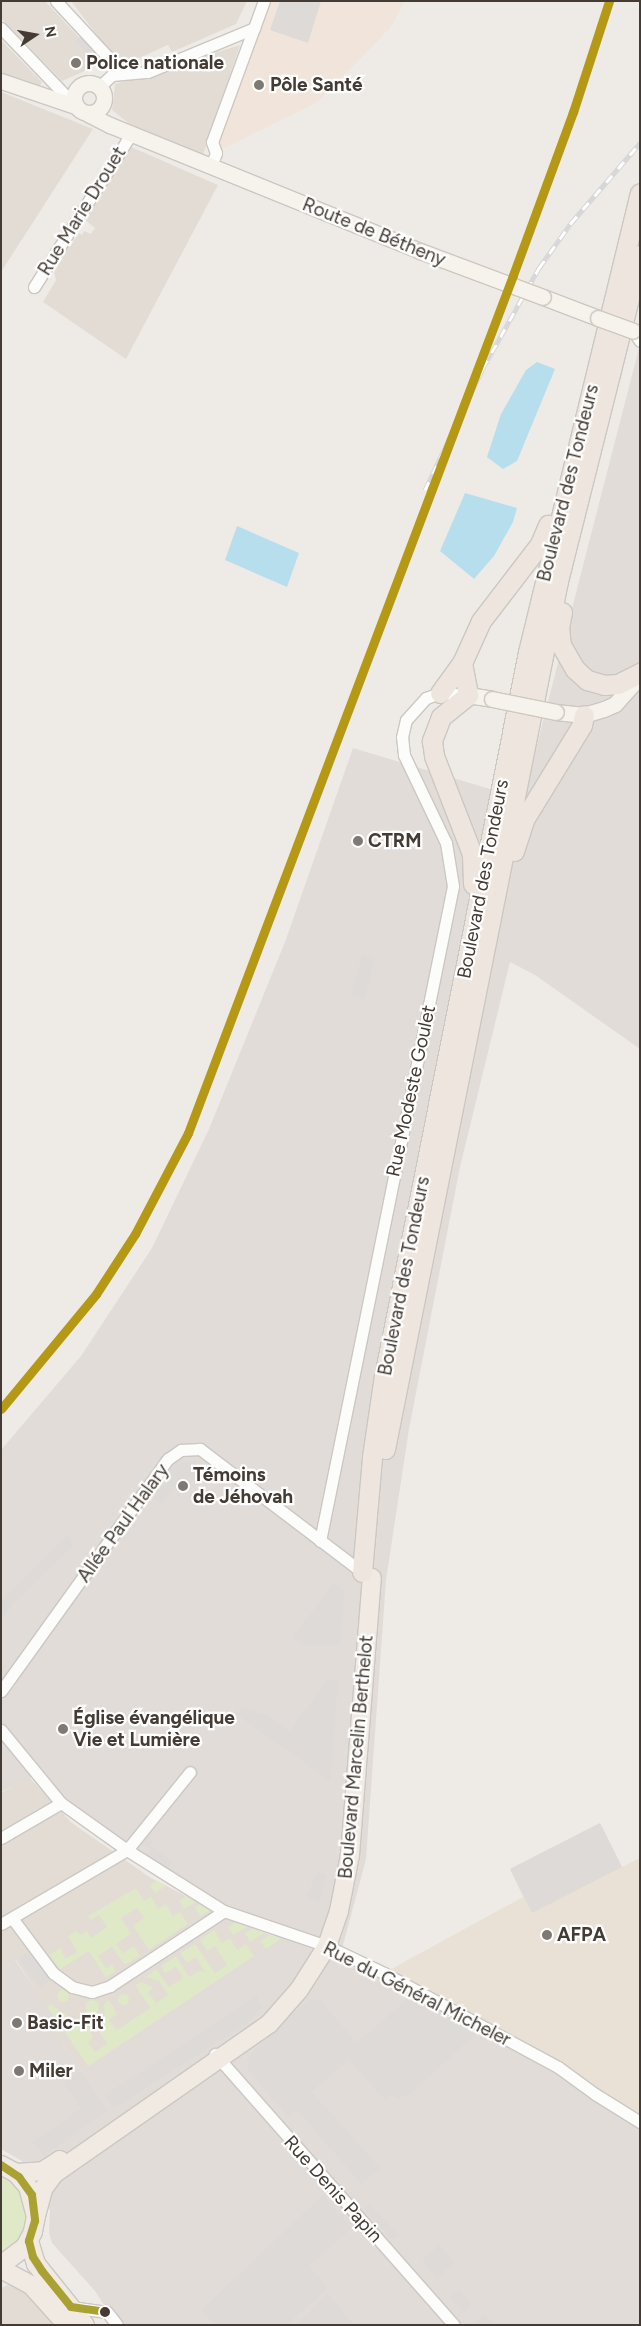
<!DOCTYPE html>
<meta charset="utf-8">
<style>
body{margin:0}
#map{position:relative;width:641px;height:2326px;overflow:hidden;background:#eeebe7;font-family:Figtree,sans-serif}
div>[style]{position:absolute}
.residential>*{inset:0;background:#e2dcd4}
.commercial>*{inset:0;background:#f1e4da}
.industrial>*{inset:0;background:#e1dcd8}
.education>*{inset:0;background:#e9e1d6}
.green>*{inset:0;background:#dfe8c7}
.round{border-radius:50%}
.parking>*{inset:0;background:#dddad7}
.water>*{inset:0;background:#b7deec}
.roads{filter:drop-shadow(1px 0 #cbc7c3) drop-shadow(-1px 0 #cbc7c3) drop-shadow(0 1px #cbc7c3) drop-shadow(0 -1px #cbc7c3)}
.minor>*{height:11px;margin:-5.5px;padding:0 5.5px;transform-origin:5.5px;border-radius:5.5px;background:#fcfcfb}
.secondary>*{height:15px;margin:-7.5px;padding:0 7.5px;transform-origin:7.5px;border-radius:7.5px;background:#f6f3ed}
.secondary>.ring{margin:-7.5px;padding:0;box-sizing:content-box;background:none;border:15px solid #f6f3ed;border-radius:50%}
.primary>*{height:18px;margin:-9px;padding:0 9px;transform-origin:9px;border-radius:9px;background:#f0eae3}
.trunk>*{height:19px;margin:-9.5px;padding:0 9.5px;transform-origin:9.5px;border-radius:9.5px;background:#eee6de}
.rail>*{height:5px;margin-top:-2.5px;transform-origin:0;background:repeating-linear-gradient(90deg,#fff 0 9px,#d8d7d7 0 18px);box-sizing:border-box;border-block:1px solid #d8d7d7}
.bridges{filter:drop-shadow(1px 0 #cfc8bf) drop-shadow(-1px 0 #cfc8bf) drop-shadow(0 1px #cfc8bf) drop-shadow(0 -1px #cfc8bf)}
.secondary-bridge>*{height:15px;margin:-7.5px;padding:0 7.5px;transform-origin:7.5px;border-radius:7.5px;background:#f6f3ed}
.bus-1>*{height:8px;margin:-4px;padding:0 4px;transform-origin:4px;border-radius:4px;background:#a9a232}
.rail-1>*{height:9px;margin:-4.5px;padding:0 4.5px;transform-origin:4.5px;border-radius:4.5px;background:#b59915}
.dots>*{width:14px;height:14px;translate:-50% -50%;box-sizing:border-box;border:2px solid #fff;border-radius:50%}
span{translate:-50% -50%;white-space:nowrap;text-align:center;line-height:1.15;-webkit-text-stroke:4.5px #fff;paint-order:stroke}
.poi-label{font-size:19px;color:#433b34;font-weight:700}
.left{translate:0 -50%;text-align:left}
.street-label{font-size:19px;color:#433b34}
.frame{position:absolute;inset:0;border:2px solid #433b34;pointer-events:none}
.north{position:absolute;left:10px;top:10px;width:50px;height:50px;-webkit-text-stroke:4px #fff;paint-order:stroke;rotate:78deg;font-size:14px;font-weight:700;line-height:20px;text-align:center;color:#433b34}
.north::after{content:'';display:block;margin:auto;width:18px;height:22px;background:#433b34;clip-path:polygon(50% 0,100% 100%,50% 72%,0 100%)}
</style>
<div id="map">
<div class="residential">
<i style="clip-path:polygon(1px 1px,45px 1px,103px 63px,62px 81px,1px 18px)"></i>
<i style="clip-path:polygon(71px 1px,247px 1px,236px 24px,172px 52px,168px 45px,126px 64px,118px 63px)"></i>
<i style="clip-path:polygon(1px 40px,42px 82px,39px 87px,1px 73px)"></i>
<i style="clip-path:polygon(240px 45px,203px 155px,131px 125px,112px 110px,115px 84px)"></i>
<i style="clip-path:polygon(1px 92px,93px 129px,1px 272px)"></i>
<i style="clip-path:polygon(131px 147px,218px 185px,126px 359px,43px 302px,56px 280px,53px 266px,67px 245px,70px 246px,79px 233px,82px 235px,84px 231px,91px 234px,95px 228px,84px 219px)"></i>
<i style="clip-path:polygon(29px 1777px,72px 1823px,151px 1878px,240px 1924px,281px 1939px,81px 2071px,46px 2020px,52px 2015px,16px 1960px,1px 1969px,1px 1793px)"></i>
<i style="clip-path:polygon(8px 2285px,23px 2289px,55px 2325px,1px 2325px,1px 2288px)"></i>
</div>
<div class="commercial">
<i style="clip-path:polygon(269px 1px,404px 1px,391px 27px,318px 102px,218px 151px,216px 141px)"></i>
</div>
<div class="industrial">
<i style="clip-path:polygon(640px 344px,640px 1049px,535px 975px,510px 962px,460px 1167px,409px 1429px,386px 1580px,366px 1859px,341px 1953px,384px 1973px,640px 2119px,640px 2325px,117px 2325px,95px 2291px,52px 2243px,49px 2233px,50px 2211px,34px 2173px,22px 2161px,1px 2149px,1px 1969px,15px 1960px,53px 2015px,46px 2020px,81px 2071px,280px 1939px,125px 1856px,64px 1810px,32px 1777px,1px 1792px,1px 1450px,81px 1356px,152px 1248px,209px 1129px,285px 942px,353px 748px,523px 799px)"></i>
</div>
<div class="education">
<i style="clip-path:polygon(600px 1823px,622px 1867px,640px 1858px,640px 2119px,384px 1973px,523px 1897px,510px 1869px)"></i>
</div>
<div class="green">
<i style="clip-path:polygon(156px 1881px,166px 1886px,155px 1893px,150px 1885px)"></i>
<i style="clip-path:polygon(136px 1888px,144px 1901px,151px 1896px,158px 1909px,166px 1904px,173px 1916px,180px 1912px,188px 1924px,149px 1950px,133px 1926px,144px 1918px,137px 1908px,121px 1918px,131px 1934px,116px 1944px,123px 1953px,134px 1946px,140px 1956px,125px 1965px,112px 1947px,98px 1956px,106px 1968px,112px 1964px,116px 1971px,106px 1978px,89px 1951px,60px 1969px,49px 1955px,60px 1948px,66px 1959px,77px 1952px,68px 1936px,76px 1931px,80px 1935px,87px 1931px,91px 1938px,107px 1927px,99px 1915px,91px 1920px,88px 1916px)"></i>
<i style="clip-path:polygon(186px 1896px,196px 1902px,184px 1909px,179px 1901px)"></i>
<i style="clip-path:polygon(200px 1904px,211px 1910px,200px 1916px,195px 1907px)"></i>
<i style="clip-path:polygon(236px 1922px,247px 1927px,233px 1935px,228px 1927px)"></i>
<i style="clip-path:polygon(252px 1929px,264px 1933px,250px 1942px,245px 1933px)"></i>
<i style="clip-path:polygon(214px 1930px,222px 1943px,230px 1938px,237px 1950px,246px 1944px,254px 1956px,88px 2066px,48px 2008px,50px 2004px,66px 2015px,65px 2018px,81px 2021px,80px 2025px,89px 2028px,93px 2038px,88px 2042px,95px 2052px,107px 2044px,99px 2032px,105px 2028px,104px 2004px,109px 2000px,117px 2014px,109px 2020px,117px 2030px,150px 2008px,135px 1985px,141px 1982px,154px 1988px,148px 1992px,156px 2003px,168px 1995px,159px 1981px,145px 1977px,156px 1969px,169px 1987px,183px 1978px,176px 1967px,165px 1973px,161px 1966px,176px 1956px,189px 1977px,200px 1970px,205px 1972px,196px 1957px,187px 1963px,180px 1953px,195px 1944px,215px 1973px,227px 1965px,215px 1946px,207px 1951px,200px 1940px)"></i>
<i style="clip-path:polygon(269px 1935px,281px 1939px,266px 1949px,260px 1941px)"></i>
<i class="round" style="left:57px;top:1990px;width:12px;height:12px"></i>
<i class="round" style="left:117.5px;top:1993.5px;width:11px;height:11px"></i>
<i class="round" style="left:85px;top:2000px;width:14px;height:14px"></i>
<i style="clip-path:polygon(1px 2175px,15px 2184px,27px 2210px,21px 2239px,1px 2256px)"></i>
</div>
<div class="parking">
<i style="clip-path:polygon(280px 1px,321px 1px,308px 43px,270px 30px)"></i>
<i style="clip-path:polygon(85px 32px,105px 53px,94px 61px,75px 42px)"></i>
<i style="clip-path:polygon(362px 955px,375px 958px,364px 999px,351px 995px)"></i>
<i style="clip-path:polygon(194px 1462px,207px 1471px,197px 1483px,189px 1477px,186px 1481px,181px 1478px,162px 1504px,152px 1496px,176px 1463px)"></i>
<i style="clip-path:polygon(67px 1536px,74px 1544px,1px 1616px,1px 1600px)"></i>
<i style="clip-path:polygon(334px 1582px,344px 1591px,340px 1645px,304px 1645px,293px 1638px)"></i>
<i style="clip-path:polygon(327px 1680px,338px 1681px,330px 1781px,236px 1714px,241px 1707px,271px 1717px,290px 1731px)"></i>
<i style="clip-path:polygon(600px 1823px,622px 1867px,532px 1913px,510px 1869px)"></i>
<i style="clip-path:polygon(148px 1836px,154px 1840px,150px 1845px,173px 1862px,168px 1870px,146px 1858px,151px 1849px,142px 1844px)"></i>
<i style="clip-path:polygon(318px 1873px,326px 1874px,319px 1903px,306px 1895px)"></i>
<i style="clip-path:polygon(29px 1952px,50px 1980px,41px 1988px,18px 1958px)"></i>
<i style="clip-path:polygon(413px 1994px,479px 2031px,410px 2094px,397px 2099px,391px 2094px,385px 2100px,349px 2059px,312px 2092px,380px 2168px,361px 2184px,297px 2110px,288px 2117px,248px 2070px,250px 2054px,309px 1999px,321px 2001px,357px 2043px)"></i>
<i style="clip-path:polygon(257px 1996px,263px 2008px,246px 2024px,114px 2108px,105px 2095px)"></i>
<i style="clip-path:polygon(81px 2071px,107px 2111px,44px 2156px,33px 2143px,81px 2108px,63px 2082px)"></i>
<i style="clip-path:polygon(323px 2195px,352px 2228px,309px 2266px,328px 2288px,287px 2325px,214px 2325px,201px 2310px)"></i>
<i style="clip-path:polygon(370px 2203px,398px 2235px,392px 2240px,364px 2208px)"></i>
<i style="clip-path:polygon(439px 2245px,454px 2263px,437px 2278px,422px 2260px)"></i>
<i style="clip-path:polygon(459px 2290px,472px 2305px,464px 2313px,450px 2298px)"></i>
<i style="clip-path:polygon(327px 2293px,354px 2325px,296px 2325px)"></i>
<i style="clip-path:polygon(484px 2314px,494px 2325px,473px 2325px)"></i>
</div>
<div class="water">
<i style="clip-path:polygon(537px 362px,555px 369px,517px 461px,503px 469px,487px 457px,501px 414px,526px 370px)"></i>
<i style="clip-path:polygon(465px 493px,517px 508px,513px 522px,494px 556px,474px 579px,440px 551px)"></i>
<i style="clip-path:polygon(237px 526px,299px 553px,287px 587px,225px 560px)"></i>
</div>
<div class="roads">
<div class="minor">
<i style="left:56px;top:1px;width:75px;rotate:47.2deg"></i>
<i style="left:107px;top:56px;width:20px;rotate:63deg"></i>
<i style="left:1px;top:28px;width:91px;rotate:46.3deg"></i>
<i style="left:99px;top:87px;width:18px;rotate:-43deg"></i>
<i style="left:112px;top:75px;width:36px;rotate:-5deg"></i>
<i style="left:148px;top:72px;width:115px;rotate:-22.5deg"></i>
<i style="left:254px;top:28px;width:29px;rotate:-70deg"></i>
<i style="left:211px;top:166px;width:14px;rotate:-69deg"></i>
<i style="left:216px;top:153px;width:12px;rotate:-110deg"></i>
<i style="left:212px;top:142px;width:121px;rotate:-69.8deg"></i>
<i style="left:34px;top:287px;width:181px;rotate:-57.6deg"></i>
<i style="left:633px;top:331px;width:12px;rotate:55deg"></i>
<i style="left:320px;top:1541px;width:668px;rotate:-78.52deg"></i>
<i style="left:453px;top:886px;width:44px;rotate:-99.2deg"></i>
<i style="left:446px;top:843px;width:98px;rotate:-115.5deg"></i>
<i style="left:404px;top:755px;width:18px;rotate:-96deg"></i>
<i style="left:402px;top:737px;width:17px;rotate:-77deg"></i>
<i style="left:406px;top:720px;width:30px;rotate:-48deg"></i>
<i style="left:426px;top:698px;width:15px;rotate:-20deg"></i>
<i style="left:440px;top:693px;width:28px;rotate:4deg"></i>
<i style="left:1px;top:1691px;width:286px;rotate:-54.3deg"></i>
<i style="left:168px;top:1459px;width:16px;rotate:-35deg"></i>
<i style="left:181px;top:1450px;width:19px;rotate:-3deg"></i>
<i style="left:200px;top:1449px;width:208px;rotate:37.2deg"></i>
<i style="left:1px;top:1730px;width:94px;rotate:50.6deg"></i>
<i style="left:61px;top:1803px;width:81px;rotate:35.5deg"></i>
<i style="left:127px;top:1850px;width:115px;rotate:32.2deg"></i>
<i style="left:224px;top:1911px;width:109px;rotate:18.8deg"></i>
<i style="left:327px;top:1946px;width:63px;rotate:25.3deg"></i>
<i style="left:384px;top:1973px;width:198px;rotate:28.4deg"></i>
<i style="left:558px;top:2067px;width:46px;rotate:36.1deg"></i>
<i style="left:595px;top:2094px;width:53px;rotate:31.9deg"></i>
<i style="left:1px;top:1838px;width:69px;rotate:-30.3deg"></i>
<i style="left:12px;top:1918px;width:69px;rotate:53.3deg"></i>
<i style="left:53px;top:1973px;width:24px;rotate:36deg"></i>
<i style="left:72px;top:1987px;width:21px;rotate:14deg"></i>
<i style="left:92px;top:1992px;width:19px;rotate:-18deg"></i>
<i style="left:110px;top:1986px;width:136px;rotate:-33.3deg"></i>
<i style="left:1px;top:1924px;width:146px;rotate:-30.4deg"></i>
<i style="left:127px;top:1850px;width:100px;rotate:-51.1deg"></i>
<i style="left:215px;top:2054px;width:361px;rotate:48.6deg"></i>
<i style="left:71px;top:2307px;width:36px;rotate:8deg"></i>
<i style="left:107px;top:2312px;width:16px;rotate:52deg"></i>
</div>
<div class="secondary">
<i style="left:1px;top:81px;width:78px;rotate:18.7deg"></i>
<i class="ring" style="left:74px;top:83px;width:15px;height:15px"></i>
<i style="left:88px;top:114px;width:25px;rotate:27deg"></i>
<i style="left:110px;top:125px;width:335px;rotate:22.1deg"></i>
<i style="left:543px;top:297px;width:59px;rotate:20.9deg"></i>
<i style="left:468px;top:695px;width:24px;rotate:9deg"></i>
<i style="left:556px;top:712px;width:28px;rotate:6deg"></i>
<i style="left:584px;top:715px;width:21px;rotate:-17deg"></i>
<i style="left:604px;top:709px;width:12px;rotate:-24deg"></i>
<i style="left:615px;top:704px;width:38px;rotate:-48deg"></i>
</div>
<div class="primary">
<i style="left:1px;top:2165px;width:17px;rotate:28deg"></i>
<i style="left:16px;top:2173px;width:18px;rotate:49deg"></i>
<i style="left:28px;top:2187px;width:30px;rotate:75deg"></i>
<i style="left:36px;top:2216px;width:16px;rotate:101deg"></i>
<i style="left:33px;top:2232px;width:17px;rotate:118deg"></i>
<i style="left:25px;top:2247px;width:30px;rotate:143deg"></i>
<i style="left:16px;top:2173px;width:27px;rotate:-4deg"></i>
<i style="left:43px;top:2171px;width:20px;rotate:-33deg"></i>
<i style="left:36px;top:2216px;width:28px;rotate:-75deg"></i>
<i style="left:43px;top:2189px;width:19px;rotate:-54deg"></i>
<i style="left:54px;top:2174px;width:262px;rotate:-34.9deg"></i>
<i style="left:269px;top:2024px;width:45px;rotate:-48.6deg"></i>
<i style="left:299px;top:1990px;width:52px;rotate:-57.5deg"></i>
<i style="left:327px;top:1946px;width:37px;rotate:-71deg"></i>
<i style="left:339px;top:1911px;width:57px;rotate:-78.9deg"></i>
<i style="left:350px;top:1855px;width:278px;rotate:-85.5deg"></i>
<i style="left:29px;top:2241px;width:24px;rotate:73deg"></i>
<i style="left:36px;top:2264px;width:78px;rotate:51.2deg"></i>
<i style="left:1px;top:2269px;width:34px;rotate:28deg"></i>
<i style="left:31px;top:2285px;width:54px;rotate:48deg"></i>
</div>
<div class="trunk">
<i style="left:562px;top:612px;width:15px;rotate:101deg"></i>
<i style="left:559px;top:627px;width:18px;rotate:84deg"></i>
<i style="left:561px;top:645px;width:28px;rotate:60deg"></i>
<i style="left:575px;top:669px;width:16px;rotate:43deg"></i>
<i style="left:587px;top:680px;width:18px;rotate:16deg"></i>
<i style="left:604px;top:685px;width:14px;rotate:-4deg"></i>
<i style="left:618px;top:684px;width:25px;rotate:-27deg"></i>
<i style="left:462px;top:663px;width:33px;rotate:79deg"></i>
<i style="left:468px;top:695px;width:35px;rotate:141deg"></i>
<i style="left:441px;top:717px;width:26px;rotate:111deg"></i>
<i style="left:432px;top:741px;width:15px;rotate:82deg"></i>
<i style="left:434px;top:756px;width:105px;rotate:68.8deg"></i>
<i style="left:472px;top:854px;width:30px;rotate:88deg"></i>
<i style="left:440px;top:693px;width:37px;rotate:-54deg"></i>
<i style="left:462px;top:663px;width:46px;rotate:-65.7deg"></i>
<i style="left:481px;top:621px;width:97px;rotate:-52.5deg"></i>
<i style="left:540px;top:544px;width:21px;rotate:-67deg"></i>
<i style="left:514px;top:851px;width:35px;rotate:-72deg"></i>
<i style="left:525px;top:818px;width:109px;rotate:-58.5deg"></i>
<i style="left:582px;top:725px;width:10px;rotate:-79deg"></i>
<i style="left:385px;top:1449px;width:885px;rotate:-78.73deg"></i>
<i style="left:558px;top:581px;width:336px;rotate:-75.9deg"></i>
<i style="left:362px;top:1572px;width:115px;rotate:-85deg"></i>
<i style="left:372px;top:1457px;width:82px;rotate:-81.6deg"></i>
<i style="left:384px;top:1376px;width:738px;rotate:-78.75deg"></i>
<i style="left:528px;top:652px;width:472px;rotate:-76.3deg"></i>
</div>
</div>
<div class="rail">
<i style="left:425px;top:490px;width:135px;rotate:-64.6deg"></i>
<i style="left:483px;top:368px;width:115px;rotate:-60.8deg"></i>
<i style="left:539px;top:268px;width:55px;rotate:-54.6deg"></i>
<i style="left:571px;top:223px;width:106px;rotate:-49.2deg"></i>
</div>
<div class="bridges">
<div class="secondary-bridge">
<i style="left:420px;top:251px;width:131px;rotate:20.5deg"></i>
<i style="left:598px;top:318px;width:37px;rotate:20deg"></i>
<i style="left:492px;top:699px;width:65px;rotate:11.5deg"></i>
</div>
</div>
<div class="bus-1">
<i style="left:1px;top:2165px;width:22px;rotate:34deg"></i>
<i style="left:19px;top:2177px;width:22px;rotate:54deg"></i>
<i style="left:32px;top:2195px;width:26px;rotate:83deg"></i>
<i style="left:35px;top:2221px;width:21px;rotate:107deg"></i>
<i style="left:29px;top:2241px;width:16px;rotate:76deg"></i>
<i style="left:33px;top:2257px;width:17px;rotate:57deg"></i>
<i style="left:42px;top:2271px;width:46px;rotate:51.1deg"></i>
<i style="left:71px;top:2307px;width:36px;rotate:8deg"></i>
</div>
<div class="rail-1">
<i style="left:1px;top:1409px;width:149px;rotate:-50.4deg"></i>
<i style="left:96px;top:1294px;width:72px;rotate:-57deg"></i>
<i style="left:135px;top:1234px;width:114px;rotate:-62.3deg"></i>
<i style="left:188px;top:1133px;width:917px;rotate:-69.25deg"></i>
<i style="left:513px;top:275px;width:174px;rotate:-69.8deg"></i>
<i style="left:573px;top:112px;width:117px;rotate:-72deg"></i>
</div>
<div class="dots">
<i style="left:76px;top:63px;background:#7f7973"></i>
<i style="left:259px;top:85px;background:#7f7973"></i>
<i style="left:358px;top:841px;background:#7f7973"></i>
<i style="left:183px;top:1486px;background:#7f7973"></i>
<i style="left:63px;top:1729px;background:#7f7973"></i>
<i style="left:547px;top:1935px;background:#7f7973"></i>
<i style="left:17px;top:2023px;background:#7f7973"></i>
<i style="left:19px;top:2071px;background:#7f7973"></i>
<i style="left:105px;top:2312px;background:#433b34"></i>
</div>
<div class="poi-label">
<span class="left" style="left:86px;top:63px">Police nationale</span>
<span class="left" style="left:270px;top:85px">Pôle Santé</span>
<span class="left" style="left:368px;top:841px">CTRM</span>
<span class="left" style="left:193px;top:1486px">Témoins<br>de Jéhovah</span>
<span class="left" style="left:73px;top:1729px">Église évangélique<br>Vie et Lumière</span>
<span class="left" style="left:557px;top:1935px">AFPA</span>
<span class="left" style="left:27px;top:2023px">Basic-Fit</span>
<span class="left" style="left:29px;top:2071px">Miler</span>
</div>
<div class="street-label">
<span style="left:82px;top:211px;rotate:-58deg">Rue Marie Drouet</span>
<span style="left:374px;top:232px;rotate:22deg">Route de Bétheny</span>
<span style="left:568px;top:483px;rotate:-76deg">Boulevard des Tondeurs</span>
<span style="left:483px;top:879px;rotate:-79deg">Boulevard des Tondeurs</span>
<span style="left:411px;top:1091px;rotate:-78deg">Rue Modeste Goulet</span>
<span style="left:404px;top:1276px;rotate:-79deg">Boulevard des Tondeurs</span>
<span style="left:123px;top:1523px;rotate:-54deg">Allée Paul Halary</span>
<span style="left:356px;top:1757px;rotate:-85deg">Boulevard Marcelin Berthelot</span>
<span style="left:417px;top:1994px;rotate:27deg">Rue du Général Micheler</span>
<span style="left:333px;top:2189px;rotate:48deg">Rue Denis Papin</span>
</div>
<div class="frame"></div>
<div class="north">N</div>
</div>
